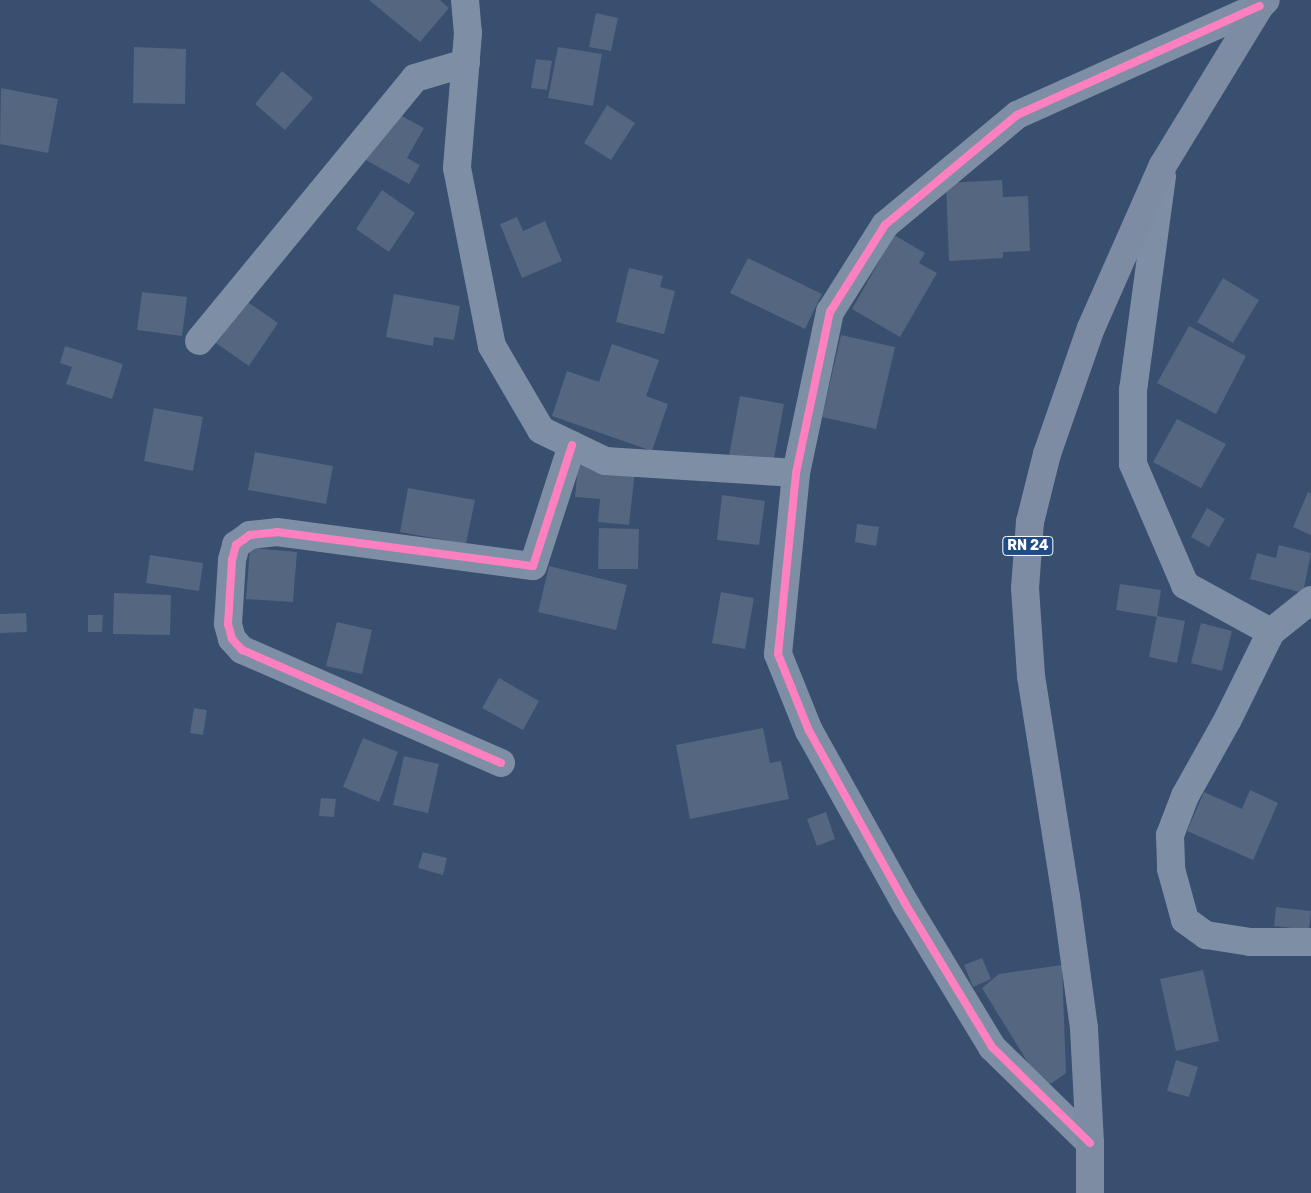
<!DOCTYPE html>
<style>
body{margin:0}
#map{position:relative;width:1311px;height:1193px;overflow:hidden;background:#384f6f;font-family:Rubik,sans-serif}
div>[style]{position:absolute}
.building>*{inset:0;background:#546680}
.street>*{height:28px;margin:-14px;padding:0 14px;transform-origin:14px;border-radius:14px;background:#7e8fa5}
.primary>*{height:28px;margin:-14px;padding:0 14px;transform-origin:14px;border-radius:14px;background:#7d8ca2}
.cycleway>*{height:8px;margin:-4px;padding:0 4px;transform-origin:4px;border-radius:4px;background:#ff80c0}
span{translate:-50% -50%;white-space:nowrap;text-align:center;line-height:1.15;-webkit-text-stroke:4px #214b86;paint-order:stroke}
.shield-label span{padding:1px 4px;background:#214b86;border:1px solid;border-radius:4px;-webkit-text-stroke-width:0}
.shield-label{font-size:14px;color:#fff;font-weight:700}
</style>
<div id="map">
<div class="building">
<i style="clip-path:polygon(369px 0,440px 0,449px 8px,420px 42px)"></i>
<i style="clip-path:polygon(596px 13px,618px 18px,611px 51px,589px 47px)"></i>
<i style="clip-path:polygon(134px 47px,186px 49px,185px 104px,133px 103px)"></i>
<i style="clip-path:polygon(558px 47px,602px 54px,593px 106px,548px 98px)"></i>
<i style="clip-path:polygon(536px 59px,552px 61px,547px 90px,531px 88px)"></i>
<i style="clip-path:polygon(282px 71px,313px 98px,285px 130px,255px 104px)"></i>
<i style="clip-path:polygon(1px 88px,58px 99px,48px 153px,0 144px)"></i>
<i style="clip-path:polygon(607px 105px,635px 123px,611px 160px,584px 143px)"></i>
<i style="clip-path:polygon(391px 110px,424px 128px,407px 158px,420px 165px,409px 184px,364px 159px)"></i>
<i style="clip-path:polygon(1002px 180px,1003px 197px,1028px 196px,1030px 251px,1003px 252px,1003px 258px,949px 261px,946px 183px)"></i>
<i style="clip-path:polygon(382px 190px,415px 213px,389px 252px,356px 229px)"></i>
<i style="clip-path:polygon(517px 217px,523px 231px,545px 221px,562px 261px,522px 278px,500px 224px)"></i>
<i style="clip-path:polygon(894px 235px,925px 253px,919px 263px,937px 273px,900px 337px,852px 309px)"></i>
<i style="clip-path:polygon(748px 258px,822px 294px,805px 329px,730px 293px)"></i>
<i style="clip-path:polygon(629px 268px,663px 276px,660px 287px,675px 291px,664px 334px,616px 322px)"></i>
<i style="clip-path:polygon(1223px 278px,1259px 300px,1233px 343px,1197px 322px)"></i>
<i style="clip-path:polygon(142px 292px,187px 297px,182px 336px,137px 330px)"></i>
<i style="clip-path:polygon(394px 294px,460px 306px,454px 340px,434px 337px,433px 346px,386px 337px)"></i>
<i style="clip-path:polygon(242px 298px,278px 323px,249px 366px,213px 341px)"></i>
<i style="clip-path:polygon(1189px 326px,1246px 356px,1216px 414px,1157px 383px)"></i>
<i style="clip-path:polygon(841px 335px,895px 347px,876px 429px,822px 417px)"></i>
<i style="clip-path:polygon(612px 344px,659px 360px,646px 396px,668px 404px,652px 451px,552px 416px,567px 371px,599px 382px)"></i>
<i style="clip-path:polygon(65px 346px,123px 364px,112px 399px,66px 384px,72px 367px,60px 363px)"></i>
<i style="clip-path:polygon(740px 396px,784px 404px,773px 464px,729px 456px)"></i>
<i style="clip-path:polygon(154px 408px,203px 417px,193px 471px,144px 461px)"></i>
<i style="clip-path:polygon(1177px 419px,1226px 444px,1201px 488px,1153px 462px)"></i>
<i style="clip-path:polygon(255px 452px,333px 466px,326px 504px,248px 490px)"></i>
<i style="clip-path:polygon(578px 465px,635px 470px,629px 525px,598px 522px,600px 499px,575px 497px)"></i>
<i style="clip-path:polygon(408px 488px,475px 500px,466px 544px,400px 532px)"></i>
<i style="clip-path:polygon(1308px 492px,1311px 493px,1311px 535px,1293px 527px)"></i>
<i style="clip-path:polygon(722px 495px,765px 501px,759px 545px,717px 540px)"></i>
<i style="clip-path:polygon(1207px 508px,1225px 519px,1209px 547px,1191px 537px)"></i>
<i style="clip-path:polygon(857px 524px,879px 527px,876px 546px,855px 542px)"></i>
<i style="clip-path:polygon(599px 528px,639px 529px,638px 569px,598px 569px)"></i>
<i style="clip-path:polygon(1279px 545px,1311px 553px,1303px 593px,1250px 579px,1257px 553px,1276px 558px)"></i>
<i style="clip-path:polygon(250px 548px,297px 552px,293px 602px,246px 599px)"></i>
<i style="clip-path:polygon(150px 555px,203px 563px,199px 591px,146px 583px)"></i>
<i style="clip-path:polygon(549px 566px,627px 585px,616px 630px,538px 612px)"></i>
<i style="clip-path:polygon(1120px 584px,1161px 590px,1157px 617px,1116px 610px)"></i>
<i style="clip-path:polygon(721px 592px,754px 598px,745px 649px,712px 643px)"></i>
<i style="clip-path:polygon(114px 593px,171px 595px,170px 635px,113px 634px)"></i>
<i style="clip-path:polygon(26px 613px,27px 632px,0 633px,0 614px)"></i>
<i style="clip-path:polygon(88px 615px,103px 615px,102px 632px,88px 632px)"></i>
<i style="clip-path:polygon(1157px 616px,1185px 621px,1177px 663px,1149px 657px)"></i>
<i style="clip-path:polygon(337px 622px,372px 630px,362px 674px,326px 666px)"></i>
<i style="clip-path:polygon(1201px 623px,1232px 631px,1222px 671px,1191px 663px)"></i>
<i style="clip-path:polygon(499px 678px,539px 701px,523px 730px,482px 708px)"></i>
<i style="clip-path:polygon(194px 708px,207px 710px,203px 735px,190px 733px)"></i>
<i style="clip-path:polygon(763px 728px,770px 763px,781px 761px,789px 799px,690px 819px,676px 745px)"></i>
<i style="clip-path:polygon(363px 738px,398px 752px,379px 802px,343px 787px)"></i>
<i style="clip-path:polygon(404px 756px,439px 764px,428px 813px,393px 805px)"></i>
<i style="clip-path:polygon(1250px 790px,1278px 803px,1253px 860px,1187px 831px,1204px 792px,1242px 809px)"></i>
<i style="clip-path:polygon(321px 798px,336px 799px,334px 817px,319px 816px)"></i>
<i style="clip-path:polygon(826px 812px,835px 839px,817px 846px,807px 819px)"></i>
<i style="clip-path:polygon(423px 852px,447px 858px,443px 875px,418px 868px)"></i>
<i style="clip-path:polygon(1276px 907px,1311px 911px,1309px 930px,1274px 926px)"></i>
<i style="clip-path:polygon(982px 958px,991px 979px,973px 987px,964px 965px)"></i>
<i style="clip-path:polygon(1062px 965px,1066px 1073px,1052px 1083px,1041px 1084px,982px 988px,999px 974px)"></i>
<i style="clip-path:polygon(1203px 970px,1219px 1041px,1176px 1051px,1160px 979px)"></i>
<i style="clip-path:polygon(1176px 1060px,1198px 1067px,1189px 1097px,1167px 1091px)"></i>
</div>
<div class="street">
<i style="left:465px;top:0;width:33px;rotate:85deg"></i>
<i style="left:468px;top:33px;width:135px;rotate:94.7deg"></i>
<i style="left:457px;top:168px;width:181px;rotate:78.9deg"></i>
<i style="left:492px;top:346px;width:97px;rotate:59.7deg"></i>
<i style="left:541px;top:430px;width:71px;rotate:25.8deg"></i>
<i style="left:605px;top:461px;width:191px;rotate:3.6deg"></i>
<i style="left:1162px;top:176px;width:216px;rotate:97.7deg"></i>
<i style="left:1133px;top:390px;width:74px;rotate:90deg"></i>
<i style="left:1133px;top:464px;width:132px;rotate:66.7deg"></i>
<i style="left:1185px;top:585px;width:98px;rotate:28.7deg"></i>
<i style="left:1271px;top:632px;width:51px;rotate:-38.7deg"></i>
<i style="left:199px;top:341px;width:340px;rotate:-50.6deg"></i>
<i style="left:415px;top:78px;width:53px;rotate:-16.4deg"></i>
<i style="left:1271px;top:632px;width:97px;rotate:116.3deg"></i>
<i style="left:1228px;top:719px;width:88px;rotate:119.2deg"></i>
<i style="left:1185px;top:796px;width:42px;rotate:111deg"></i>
<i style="left:1170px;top:835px;width:34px;rotate:88deg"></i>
<i style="left:1171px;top:869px;width:53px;rotate:74.6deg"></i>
<i style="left:1185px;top:920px;width:26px;rotate:36deg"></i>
<i style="left:1206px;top:935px;width:45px;rotate:9deg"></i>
<i style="left:1250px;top:942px;width:61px"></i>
<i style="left:501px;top:763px;width:283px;rotate:-156.4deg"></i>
<i style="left:242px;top:650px;width:15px;rotate:-132deg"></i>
<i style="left:232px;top:639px;width:16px;rotate:-105deg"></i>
<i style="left:228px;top:624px;width:64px;rotate:-86.4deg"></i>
<i style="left:232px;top:560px;width:16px;rotate:-75deg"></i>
<i style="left:236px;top:545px;width:17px;rotate:-36deg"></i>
<i style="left:250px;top:535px;width:27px;rotate:-6deg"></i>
<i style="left:277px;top:532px;width:258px;rotate:7.6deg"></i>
<i style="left:533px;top:566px;width:127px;rotate:-72.1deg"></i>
<i style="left:1090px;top:1143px;width:137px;rotate:-135.6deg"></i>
<i style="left:992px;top:1047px;width:166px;rotate:-121.2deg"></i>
<i style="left:906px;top:905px;width:199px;rotate:-119.1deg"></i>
<i style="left:809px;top:731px;width:83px;rotate:-111.9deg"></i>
<i style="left:778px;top:654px;width:182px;rotate:-84.3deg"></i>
<i style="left:796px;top:473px;width:165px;rotate:-78.1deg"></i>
<i style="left:830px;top:312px;width:103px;rotate:-57.7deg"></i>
<i style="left:885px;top:225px;width:172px;rotate:-39.8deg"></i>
<i style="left:1017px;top:115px;width:266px;rotate:-24.2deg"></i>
</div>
<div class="primary">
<i style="left:1090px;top:1193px;width:50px;rotate:-90deg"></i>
<i style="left:1090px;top:1143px;width:115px;rotate:-93deg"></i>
<i style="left:1084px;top:1028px;width:132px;rotate:-97.8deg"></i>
<i style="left:1066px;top:897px;width:224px;rotate:-99deg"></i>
<i style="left:1031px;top:676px;width:88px;rotate:-93.9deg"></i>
<i style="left:1025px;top:588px;width:66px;rotate:-85.7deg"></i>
<i style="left:1030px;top:522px;width:70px;rotate:-76deg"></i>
<i style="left:1047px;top:454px;width:133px;rotate:-70.8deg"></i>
<i style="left:1091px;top:328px;width:178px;rotate:-66.2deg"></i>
<i style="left:1163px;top:165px;width:186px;rotate:-58.6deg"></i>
<i style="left:1260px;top:6px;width:8px;rotate:-45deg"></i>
</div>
<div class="cycleway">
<i style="left:501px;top:763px;width:283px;rotate:-156.4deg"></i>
<i style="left:242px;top:650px;width:15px;rotate:-132deg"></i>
<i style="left:232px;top:639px;width:16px;rotate:-105deg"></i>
<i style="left:228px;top:624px;width:64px;rotate:-86.4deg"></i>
<i style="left:232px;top:560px;width:16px;rotate:-75deg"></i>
<i style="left:236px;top:545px;width:17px;rotate:-36deg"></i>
<i style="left:250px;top:535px;width:27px;rotate:-6deg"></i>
<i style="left:277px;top:532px;width:258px;rotate:7.6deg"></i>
<i style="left:533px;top:566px;width:127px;rotate:-72.1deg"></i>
<i style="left:1090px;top:1143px;width:137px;rotate:-135.6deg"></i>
<i style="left:992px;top:1047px;width:166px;rotate:-121.2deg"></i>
<i style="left:906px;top:905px;width:199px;rotate:-119.1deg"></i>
<i style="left:809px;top:731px;width:83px;rotate:-111.9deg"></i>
<i style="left:778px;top:654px;width:182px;rotate:-84.3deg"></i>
<i style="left:796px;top:473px;width:165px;rotate:-78.1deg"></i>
<i style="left:830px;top:312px;width:103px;rotate:-57.7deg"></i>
<i style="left:885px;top:225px;width:172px;rotate:-39.8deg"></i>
<i style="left:1017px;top:115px;width:266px;rotate:-24.2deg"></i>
</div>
<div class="shield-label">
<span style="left:1028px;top:546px">RN 24</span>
</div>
</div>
